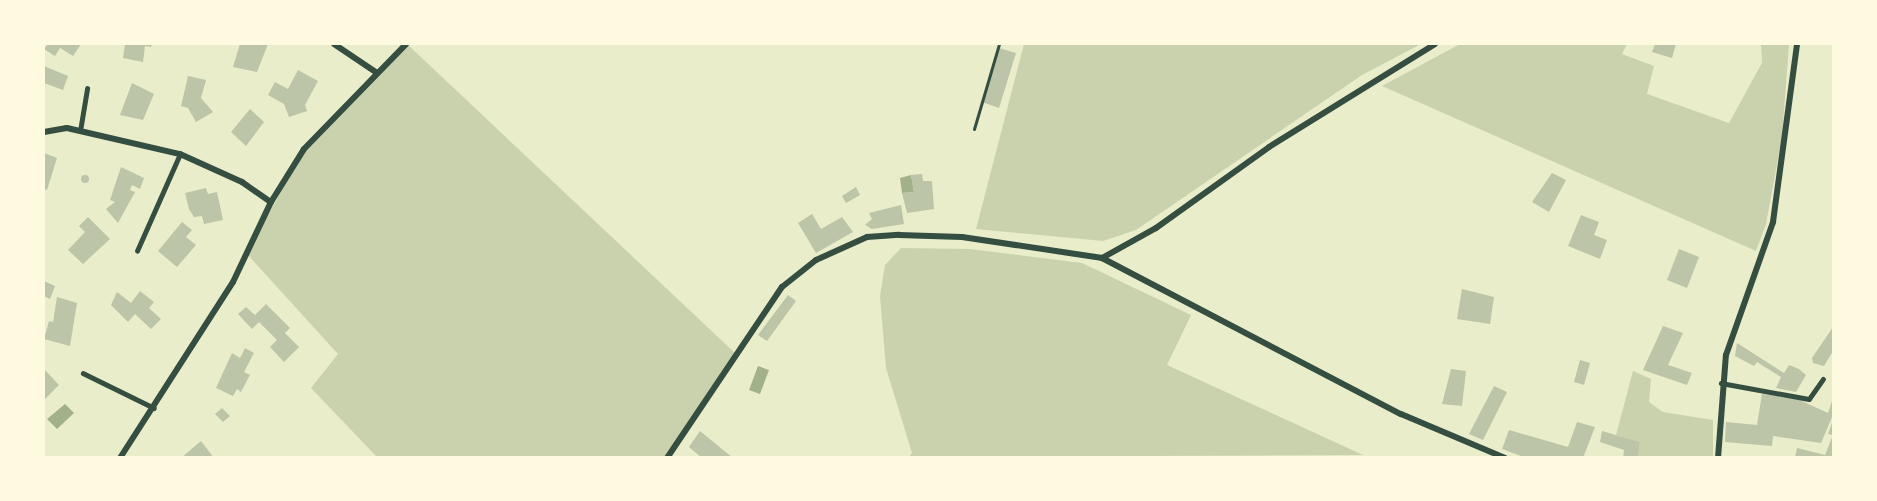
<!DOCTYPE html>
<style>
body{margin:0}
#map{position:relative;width:1877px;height:501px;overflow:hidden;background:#e9edc9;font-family:"IBM Plex Sans",sans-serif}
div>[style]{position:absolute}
.green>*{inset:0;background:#cad2ad}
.water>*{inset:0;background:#a3b18a}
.building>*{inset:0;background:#bcc5a7}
.round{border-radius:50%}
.path>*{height:3px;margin:-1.5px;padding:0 1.5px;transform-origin:1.5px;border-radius:1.5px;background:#344e41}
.service>*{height:4.5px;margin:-2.25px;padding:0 2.25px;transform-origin:2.25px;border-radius:2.25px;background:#344e41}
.minor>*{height:6px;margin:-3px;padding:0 3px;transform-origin:3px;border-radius:3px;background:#344e41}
span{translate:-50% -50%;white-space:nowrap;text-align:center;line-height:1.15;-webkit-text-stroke:4.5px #fefae0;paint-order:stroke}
.frame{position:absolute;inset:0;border:45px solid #fefae0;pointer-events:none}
</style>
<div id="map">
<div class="green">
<i style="clip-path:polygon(407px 44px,736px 354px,667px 457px,377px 457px,311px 388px,338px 354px,247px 254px,304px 149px)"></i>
<i style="clip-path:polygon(1024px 44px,1421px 44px,1362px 75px,1136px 230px,1103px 241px,976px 229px)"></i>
<i style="clip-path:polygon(1460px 44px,1627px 44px,1622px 54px,1654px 66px,1647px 94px,1729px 123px,1762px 63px,1761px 44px,1789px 44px,1782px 137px,1766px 224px,1756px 251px,1382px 86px)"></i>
<i style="clip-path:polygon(901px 248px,970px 249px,1082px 263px,1191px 315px,1167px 365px,1363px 455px,909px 457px,912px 453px,886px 368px,880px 296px,885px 265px)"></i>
<i style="clip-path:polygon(1633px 371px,1651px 379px,1649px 402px,1663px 412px,1713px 420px,1713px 457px,1638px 457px,1640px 442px,1616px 435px)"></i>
</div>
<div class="water">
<i style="clip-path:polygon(911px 175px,914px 192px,902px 193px,900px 178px)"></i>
<i style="clip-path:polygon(758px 366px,769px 370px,760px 394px,749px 390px)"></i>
<i style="clip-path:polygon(65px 404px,74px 413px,57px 429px,47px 419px)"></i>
</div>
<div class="building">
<i style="clip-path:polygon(48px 44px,81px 44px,73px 56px,60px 48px,55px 56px,44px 49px)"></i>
<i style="clip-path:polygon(125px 44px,152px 44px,151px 47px,145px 46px,143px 62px,123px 58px)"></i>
<i style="clip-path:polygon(240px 44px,268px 44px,257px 72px,233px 67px)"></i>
<i style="clip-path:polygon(1655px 44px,1676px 44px,1672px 58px,1652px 52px)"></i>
<i style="clip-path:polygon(999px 48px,1016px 53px,999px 108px,982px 102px)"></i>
<i style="clip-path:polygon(44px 66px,68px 76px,63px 90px,44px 83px)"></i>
<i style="clip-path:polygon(298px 70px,318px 81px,305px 105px,307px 111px,289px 117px,284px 104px,268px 95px,275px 82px,288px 89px)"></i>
<i style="clip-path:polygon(188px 76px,206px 80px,201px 98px,213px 112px,196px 122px,188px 108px,181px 106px)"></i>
<i style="clip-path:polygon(132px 83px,154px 94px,143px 120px,120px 115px)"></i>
<i style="clip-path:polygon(250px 109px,264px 122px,246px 146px,231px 132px)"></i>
<i style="clip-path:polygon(44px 153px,57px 158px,47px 190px,44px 189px)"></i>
<i style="clip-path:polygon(121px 167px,144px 178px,140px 189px,132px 185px,130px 190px,135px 192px,118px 223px,106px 209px,115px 202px,110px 200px)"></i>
<i style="clip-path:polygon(1552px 173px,1566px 180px,1549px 212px,1532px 202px)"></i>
<i style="clip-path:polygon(922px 174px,923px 181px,932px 181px,934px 209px,907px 213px,902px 193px,914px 192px,911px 175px)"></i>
<i class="round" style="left:81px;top:175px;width:8px;height:8px"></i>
<i style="clip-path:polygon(856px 187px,860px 195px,846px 203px,842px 196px)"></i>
<i style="clip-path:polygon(206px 188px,208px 194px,217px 192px,223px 220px,204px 224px,202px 216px,194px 217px,189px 209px,185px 193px)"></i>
<i style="clip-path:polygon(901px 205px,904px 224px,872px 229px,865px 225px,872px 219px,869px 213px)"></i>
<i style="clip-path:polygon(812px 214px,821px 229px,842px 217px,853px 232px,816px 253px,798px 223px)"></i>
<i style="clip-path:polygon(1581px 215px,1599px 222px,1594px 235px,1607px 240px,1600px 259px,1568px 246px)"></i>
<i style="clip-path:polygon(88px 217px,110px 239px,83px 264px,68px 250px,85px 232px,79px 226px)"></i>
<i style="clip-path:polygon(182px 222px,192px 230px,186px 237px,196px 245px,177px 267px,158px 251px)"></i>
<i style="clip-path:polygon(1679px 249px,1699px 257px,1687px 288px,1667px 280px)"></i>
<i style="clip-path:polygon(44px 281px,55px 286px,50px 299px,44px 296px)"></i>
<i style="clip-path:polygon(1462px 289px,1494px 297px,1490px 324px,1457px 319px)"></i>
<i style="clip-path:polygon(140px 291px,154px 302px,149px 308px,161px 319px,151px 329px,135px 314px,128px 322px,111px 305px,117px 292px,131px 303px)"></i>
<i style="clip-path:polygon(788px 295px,796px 301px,767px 341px,758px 335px)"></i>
<i style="clip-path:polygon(57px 297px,77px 303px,70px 346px,44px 339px,49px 321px,53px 322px)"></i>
<i style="clip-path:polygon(266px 304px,290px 328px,285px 333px,299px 347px,284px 362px,270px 347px,277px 340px,259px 322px,252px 329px,238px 314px,246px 307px,255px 315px)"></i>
<i style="clip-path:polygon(1663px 326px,1683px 333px,1668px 365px,1692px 373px,1687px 385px,1643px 370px)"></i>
<i style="clip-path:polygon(1833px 327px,1833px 351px,1824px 366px,1813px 363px,1812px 358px)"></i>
<i style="clip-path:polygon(1737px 343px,1784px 373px,1789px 365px,1799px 369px,1806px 375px,1796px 392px,1776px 388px,1781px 377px,1757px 362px,1754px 366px,1735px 356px)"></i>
<i style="clip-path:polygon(245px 348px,254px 353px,244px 372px,250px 375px,241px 392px,237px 389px,233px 396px,216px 388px,232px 353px,240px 358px)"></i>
<i style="clip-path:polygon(1580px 360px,1590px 363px,1584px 385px,1574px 382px)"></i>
<i style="clip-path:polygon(44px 369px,59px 385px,44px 400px)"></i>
<i style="clip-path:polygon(1451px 369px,1466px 371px,1462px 406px,1442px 404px)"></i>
<i style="clip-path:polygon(1494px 386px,1507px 392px,1483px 440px,1469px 434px)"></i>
<i style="clip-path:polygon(1762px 394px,1795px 398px,1828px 413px,1833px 398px,1833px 415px,1821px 443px,1773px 436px,1772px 446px,1725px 442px,1726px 422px,1757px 425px)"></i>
<i style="clip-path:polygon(222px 408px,230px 416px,223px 422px,215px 414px)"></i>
<i style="clip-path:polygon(1833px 420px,1833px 458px,1795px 458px,1797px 448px,1825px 455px,1833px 435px,1828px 434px)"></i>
<i style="clip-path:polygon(1577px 422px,1595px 427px,1583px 458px,1527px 458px,1502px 449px,1509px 430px,1568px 447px)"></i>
<i style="clip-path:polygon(700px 431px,733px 458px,702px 458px,689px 447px)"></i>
<i style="clip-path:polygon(1602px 431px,1640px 442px,1638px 458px,1623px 458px,1624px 450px,1600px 442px)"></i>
<i style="clip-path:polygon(201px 441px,214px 458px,181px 458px)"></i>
</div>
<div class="path">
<i style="left:974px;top:129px;width:89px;rotate:-73.6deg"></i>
</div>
<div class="service">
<i style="left:80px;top:131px;width:43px;rotate:-80.5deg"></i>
<i style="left:137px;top:251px;width:106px;rotate:-66.1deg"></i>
<i style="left:83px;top:373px;width:79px;rotate:26.2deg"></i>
<i style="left:1721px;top:383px;width:89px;rotate:10.3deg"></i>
<i style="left:1809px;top:399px;width:24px;rotate:-55deg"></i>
</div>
<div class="minor">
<i style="left:334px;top:44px;width:52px;rotate:34deg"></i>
<i style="left:44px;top:132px;width:23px;rotate:-10deg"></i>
<i style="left:67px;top:128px;width:116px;rotate:13deg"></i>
<i style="left:180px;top:154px;width:68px;rotate:24.3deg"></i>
<i style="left:242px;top:182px;width:35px;rotate:35deg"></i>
<i style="left:1102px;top:258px;width:62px;rotate:-29.1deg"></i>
<i style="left:1156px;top:228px;width:139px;rotate:-35.6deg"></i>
<i style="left:1269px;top:147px;width:195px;rotate:-31.8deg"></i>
<i style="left:120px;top:458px;width:209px;rotate:-57.3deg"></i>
<i style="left:233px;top:282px;width:89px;rotate:-64.6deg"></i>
<i style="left:271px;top:202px;width:62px;rotate:-58.1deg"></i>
<i style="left:304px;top:149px;width:146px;rotate:-45.8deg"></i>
<i style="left:667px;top:458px;width:206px;rotate:-56.1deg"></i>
<i style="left:782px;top:287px;width:43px;rotate:-38.5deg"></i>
<i style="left:816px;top:260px;width:56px;rotate:-24.3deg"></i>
<i style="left:867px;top:237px;width:32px;rotate:-4deg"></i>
<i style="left:899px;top:235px;width:63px;rotate:1.8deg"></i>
<i style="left:962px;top:237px;width:142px;rotate:8.5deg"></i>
<i style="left:1102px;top:258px;width:337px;rotate:27.6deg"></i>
<i style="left:1401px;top:414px;width:113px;rotate:22.9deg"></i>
<i style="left:1718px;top:458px;width:103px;rotate:-85.6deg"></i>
<i style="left:1726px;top:355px;width:141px;rotate:-70.5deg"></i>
<i style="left:1773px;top:222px;width:180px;rotate:-82.3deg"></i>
</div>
<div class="frame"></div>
</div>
